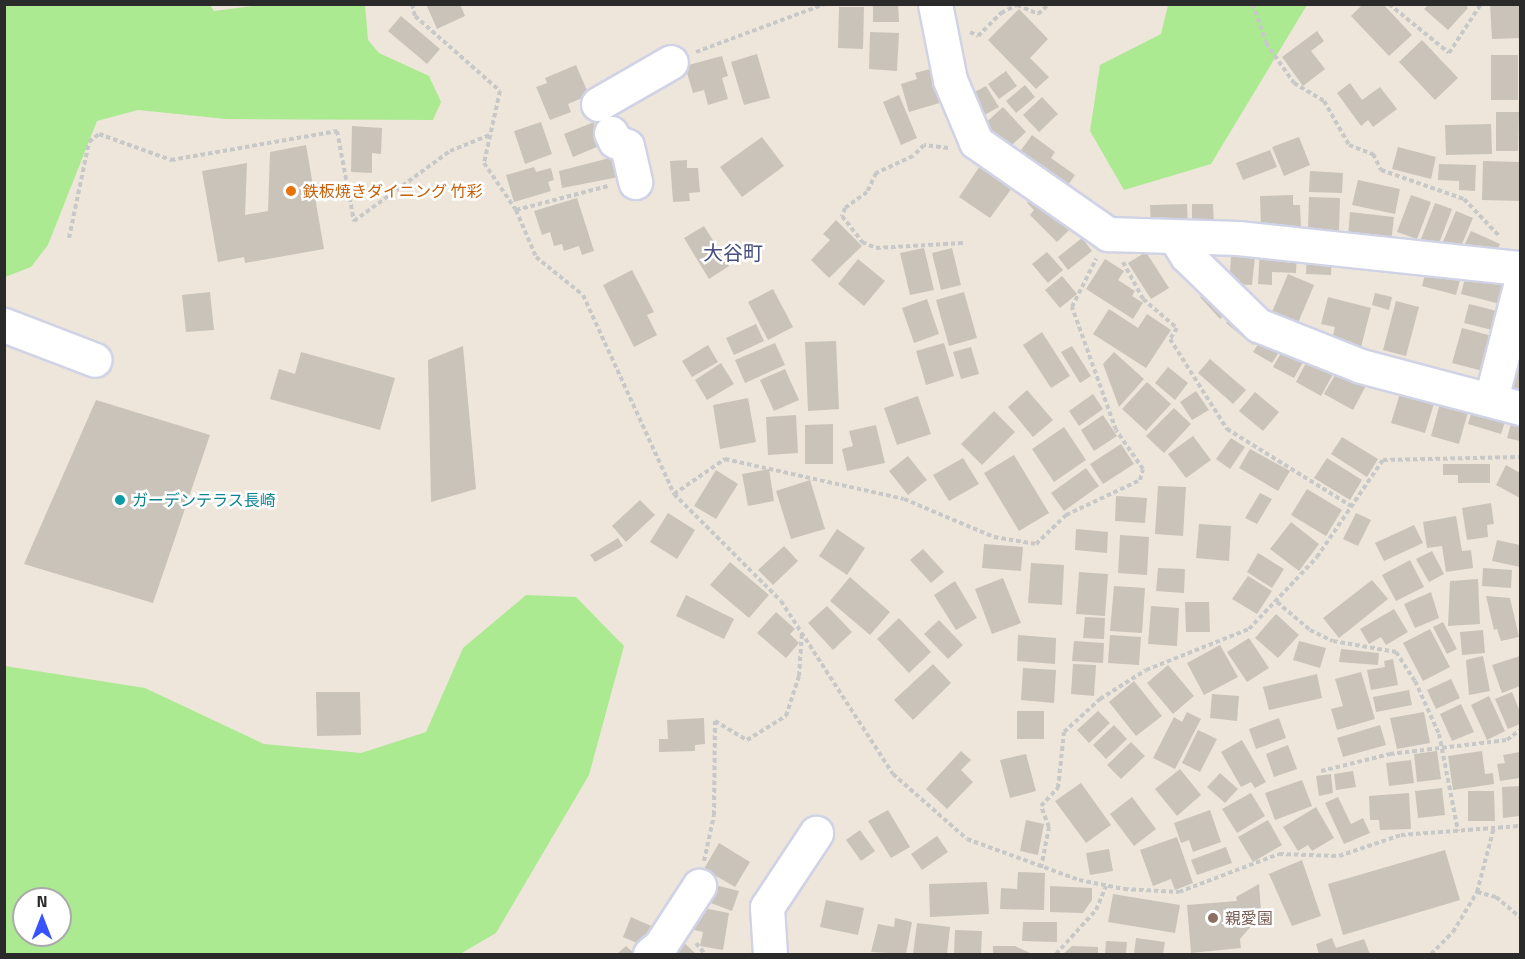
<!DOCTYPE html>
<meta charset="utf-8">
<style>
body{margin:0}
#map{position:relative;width:1525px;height:959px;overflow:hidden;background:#eee6db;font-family:"Titillium Web","Noto Sans JP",sans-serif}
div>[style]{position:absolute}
.green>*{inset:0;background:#acea92}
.building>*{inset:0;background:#c9c3ba}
.path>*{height:4px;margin-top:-2px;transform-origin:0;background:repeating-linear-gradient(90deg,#c8c8c8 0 4.5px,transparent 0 7.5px)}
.roads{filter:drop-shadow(2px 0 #d0d3e5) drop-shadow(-2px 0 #d0d3e5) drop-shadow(0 2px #d0d3e5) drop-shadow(0 -2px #d0d3e5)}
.minor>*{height:33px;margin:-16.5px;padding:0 16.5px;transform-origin:16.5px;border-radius:16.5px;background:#fff}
.dots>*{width:16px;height:16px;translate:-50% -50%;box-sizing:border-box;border:3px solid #fff;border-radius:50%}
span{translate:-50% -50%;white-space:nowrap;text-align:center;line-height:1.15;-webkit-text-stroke:5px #fff;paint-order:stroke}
.food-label{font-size:16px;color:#c56008}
.left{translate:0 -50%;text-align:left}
.culture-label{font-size:16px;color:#0d838f}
.education-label{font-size:16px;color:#785e54}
.quarter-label{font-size:20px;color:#464e7f}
.frame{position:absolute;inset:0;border:6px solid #2a2a2a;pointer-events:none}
.north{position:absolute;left:12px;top:887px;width:60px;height:60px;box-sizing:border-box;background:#fff;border:2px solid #aaa;border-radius:50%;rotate:0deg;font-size:16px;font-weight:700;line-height:24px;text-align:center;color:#2a2a2a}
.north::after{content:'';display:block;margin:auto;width:21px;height:27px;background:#3653ff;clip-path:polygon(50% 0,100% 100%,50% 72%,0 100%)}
</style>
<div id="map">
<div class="green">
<i style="clip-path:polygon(210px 5px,214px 11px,259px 5px,365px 5px,368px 40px,379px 53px,429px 76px,441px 102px,433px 120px,226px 119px,138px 110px,97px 121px,48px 245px,31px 267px,5px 277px,5px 5px)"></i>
<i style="clip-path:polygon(1168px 5px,1307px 5px,1211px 164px,1124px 190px,1090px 131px,1100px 65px,1161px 34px)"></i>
<i style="clip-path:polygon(evenodd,526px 595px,576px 597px,624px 646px,589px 775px,496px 933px,460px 954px,5px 954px,5px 666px,145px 688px,264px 744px,361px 753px,426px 732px,463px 648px,526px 595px,24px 899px,60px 899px,60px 935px,24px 935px,24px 899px)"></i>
</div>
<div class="building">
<i style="clip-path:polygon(426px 4px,460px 4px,465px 16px,437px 29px)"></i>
<i style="clip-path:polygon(873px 4px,898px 4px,899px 22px,873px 22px)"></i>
<i style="clip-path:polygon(1363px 4px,1383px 4px,1412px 35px,1389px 56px,1351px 16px)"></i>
<i style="clip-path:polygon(1429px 4px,1465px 4px,1468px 8px,1448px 30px,1424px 9px)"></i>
<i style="clip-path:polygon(1490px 4px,1520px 4px,1520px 38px,1492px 39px)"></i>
<i style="clip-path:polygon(839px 7px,864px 7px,863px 49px,838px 48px)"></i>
<i style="clip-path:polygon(1019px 9px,1048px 39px,1030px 58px,1049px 77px,1036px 89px,988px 40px)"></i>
<i style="clip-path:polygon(401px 16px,440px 49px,427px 64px,388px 31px)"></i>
<i style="clip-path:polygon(1317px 31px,1324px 41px,1311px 51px,1325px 69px,1303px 86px,1282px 57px)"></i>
<i style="clip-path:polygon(870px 32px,899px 33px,897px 71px,869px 69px)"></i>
<i style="clip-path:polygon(1422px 40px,1458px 78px,1435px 100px,1399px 62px)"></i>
<i style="clip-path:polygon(757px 54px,770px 98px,744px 105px,731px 62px)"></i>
<i style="clip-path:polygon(1491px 55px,1518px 55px,1518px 100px,1491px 100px)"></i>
<i style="clip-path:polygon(722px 56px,728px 76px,722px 78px,728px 99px,708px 105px,704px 90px,693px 93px,685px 66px)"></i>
<i style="clip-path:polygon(576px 65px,589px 95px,568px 104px,571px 112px,550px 120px,536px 87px,547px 83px,545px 78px)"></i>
<i style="clip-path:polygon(934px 68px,943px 102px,909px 112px,901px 84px,917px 79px,915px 73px)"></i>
<i style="clip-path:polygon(1006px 71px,1017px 86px,999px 99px,988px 84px)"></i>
<i style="clip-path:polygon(1350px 83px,1362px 100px,1380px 87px,1397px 109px,1373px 127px,1368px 120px,1361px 126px,1337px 93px)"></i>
<i style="clip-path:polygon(1025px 85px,1035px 97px,1016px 113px,1006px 101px)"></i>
<i style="clip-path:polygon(986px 86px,999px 107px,979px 118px,967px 96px)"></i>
<i style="clip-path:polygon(899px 95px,917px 138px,901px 145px,883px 102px)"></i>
<i style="clip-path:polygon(1042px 97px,1058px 114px,1039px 132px,1023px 115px)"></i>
<i style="clip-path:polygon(1003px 107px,1026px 132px,1003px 153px,980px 128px)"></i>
<i style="clip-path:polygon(1496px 112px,1519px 112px,1518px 151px,1496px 151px)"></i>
<i style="clip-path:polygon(541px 122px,552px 154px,525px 164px,514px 131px)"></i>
<i style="clip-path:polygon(594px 122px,599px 146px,573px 157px,564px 134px)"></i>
<i style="clip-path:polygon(1491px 124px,1492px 154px,1446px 155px,1445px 125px)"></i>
<i style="clip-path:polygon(352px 126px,382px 128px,381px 154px,372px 153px,372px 173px,351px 172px)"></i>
<i style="clip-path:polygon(1032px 135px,1055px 152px,1051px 158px,1075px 175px,1062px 194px,1014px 160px)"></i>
<i style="clip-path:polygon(762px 137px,784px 166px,742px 197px,720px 167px)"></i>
<i style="clip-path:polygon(1299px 137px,1310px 165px,1284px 176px,1272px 147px)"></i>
<i style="clip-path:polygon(306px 145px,324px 249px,245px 263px,244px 257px,218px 262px,202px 171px,247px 163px,245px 215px,268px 211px,270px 152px)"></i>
<i style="clip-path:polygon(1398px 147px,1436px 157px,1431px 179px,1392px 169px)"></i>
<i style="clip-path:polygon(1270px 150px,1277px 167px,1243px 180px,1236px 163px)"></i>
<i style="clip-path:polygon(625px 154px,629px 175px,562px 188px,559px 171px)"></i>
<i style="clip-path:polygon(687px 160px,687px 168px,698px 168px,700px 192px,689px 193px,690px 201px,673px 202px,670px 161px)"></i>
<i style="clip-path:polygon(1483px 161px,1520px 162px,1520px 201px,1482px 200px)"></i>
<i style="clip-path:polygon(1439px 164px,1476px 165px,1475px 191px,1459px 190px,1459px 181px,1438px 180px)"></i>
<i style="clip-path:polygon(980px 166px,1012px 188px,990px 218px,959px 197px)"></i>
<i style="clip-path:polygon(534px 167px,536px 172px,551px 168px,554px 180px,548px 182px,551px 191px,514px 202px,506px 175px)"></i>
<i style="clip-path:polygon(1310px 171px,1343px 173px,1342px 193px,1309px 192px)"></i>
<i style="clip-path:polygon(1358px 180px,1400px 189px,1395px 214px,1352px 205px)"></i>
<i style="clip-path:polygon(1037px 193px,1072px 227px,1057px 242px,1030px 215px,1034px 210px,1027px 203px)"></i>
<i style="clip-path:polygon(1293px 195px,1293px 205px,1300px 205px,1301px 229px,1261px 230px,1260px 196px)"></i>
<i style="clip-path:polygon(1411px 195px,1431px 202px,1417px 239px,1397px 232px)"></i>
<i style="clip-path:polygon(1309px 197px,1340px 198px,1339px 230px,1308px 230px)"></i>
<i style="clip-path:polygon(577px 198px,594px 251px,582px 255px,579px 246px,564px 251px,562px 244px,554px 246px,550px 232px,542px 235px,534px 211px)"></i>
<i style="clip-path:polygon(1435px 203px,1452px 209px,1438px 246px,1421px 239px)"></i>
<i style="clip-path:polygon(1187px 204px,1188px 226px,1151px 228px,1150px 205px)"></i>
<i style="clip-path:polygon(1192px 204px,1213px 204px,1214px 227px,1192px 228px)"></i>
<i style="clip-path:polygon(1456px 211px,1473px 218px,1459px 251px,1442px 244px)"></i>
<i style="clip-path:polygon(1350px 212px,1394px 217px,1391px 242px,1348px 237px)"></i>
<i style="clip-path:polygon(836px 220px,862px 246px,829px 278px,811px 260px,830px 240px,823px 234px)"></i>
<i style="clip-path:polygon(704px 226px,729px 266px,709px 279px,684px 238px)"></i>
<i style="clip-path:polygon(1471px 231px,1500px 244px,1493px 259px,1464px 246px)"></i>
<i style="clip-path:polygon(1082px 238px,1092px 251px,1068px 270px,1058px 257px)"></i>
<i style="clip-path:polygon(1232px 245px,1256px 246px,1252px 285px,1229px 284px)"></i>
<i style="clip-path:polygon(924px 248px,934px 290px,910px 295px,900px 253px)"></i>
<i style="clip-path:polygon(952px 248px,961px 285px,941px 290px,932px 253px)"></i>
<i style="clip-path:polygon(1260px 249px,1297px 252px,1296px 273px,1272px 272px,1272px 285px,1258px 284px)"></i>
<i style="clip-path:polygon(1047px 252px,1063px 270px,1048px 283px,1032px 264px)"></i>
<i style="clip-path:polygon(1146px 252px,1169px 288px,1151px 299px,1128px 263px)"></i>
<i style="clip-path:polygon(1307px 252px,1332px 253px,1331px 275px,1306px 274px)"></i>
<i style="clip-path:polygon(858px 259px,885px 281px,864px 306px,838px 284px)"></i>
<i style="clip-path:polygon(1105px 259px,1124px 271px,1118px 280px,1135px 291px,1132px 296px,1143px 303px,1133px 319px,1086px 289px)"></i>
<i style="clip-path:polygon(1427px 267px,1461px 276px,1456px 295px,1422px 286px)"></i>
<i style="clip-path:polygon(632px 270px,654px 312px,647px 315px,657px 335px,634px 347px,603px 285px)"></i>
<i style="clip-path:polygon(1467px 270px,1515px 282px,1508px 306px,1461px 294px)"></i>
<i style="clip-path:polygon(1288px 274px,1314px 285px,1298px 323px,1272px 312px)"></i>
<i style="clip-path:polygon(1062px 276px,1077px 294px,1060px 308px,1045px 290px)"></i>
<i style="clip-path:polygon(1210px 288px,1230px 310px,1220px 319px,1200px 297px)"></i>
<i style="clip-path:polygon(773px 289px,793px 327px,768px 340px,748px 302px)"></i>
<i style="clip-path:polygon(210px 292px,214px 330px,186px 332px,182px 295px)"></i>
<i style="clip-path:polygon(964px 292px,977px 338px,949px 346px,936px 300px)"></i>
<i style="clip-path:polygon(1375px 293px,1392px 297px,1389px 310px,1372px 305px)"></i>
<i style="clip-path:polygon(1328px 297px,1371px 308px,1359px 355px,1330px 347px,1335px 327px,1321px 324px)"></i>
<i style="clip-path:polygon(927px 299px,939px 334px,914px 343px,902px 308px)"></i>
<i style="clip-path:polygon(1396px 301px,1419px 307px,1406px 356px,1383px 350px)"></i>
<i style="clip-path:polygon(1469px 304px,1501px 312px,1496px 331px,1464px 323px)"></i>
<i style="clip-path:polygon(1109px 309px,1138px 328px,1147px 314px,1171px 330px,1146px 368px,1093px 334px)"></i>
<i style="clip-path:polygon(1235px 312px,1262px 334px,1253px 345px,1226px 323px)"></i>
<i style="clip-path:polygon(756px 324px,764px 341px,734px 355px,726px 338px)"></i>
<i style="clip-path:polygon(1462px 328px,1496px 337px,1487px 372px,1452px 363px)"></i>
<i style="clip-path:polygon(1042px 332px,1070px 376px,1051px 388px,1023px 345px)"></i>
<i style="clip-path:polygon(1263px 337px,1281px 349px,1272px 363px,1253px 352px)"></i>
<i style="clip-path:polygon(836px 341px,839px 409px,808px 411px,805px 342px)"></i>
<i style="clip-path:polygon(775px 343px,785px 365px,745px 383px,735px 360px)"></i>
<i style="clip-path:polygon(944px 343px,954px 376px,926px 385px,916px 351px)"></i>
<i style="clip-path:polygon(1286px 344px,1307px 355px,1294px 378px,1273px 367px)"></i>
<i style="clip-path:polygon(708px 345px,718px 362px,692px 377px,682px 361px)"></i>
<i style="clip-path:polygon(463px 346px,476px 489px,431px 502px,428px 360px)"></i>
<i style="clip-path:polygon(1072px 346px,1091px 376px,1080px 383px,1061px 352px)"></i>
<i style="clip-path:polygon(971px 347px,979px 374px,961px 379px,953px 352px)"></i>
<i style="clip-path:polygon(1312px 351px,1338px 365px,1321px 396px,1296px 382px)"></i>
<i style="clip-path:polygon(301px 352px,395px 378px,380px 430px,270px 399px,279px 369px,295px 374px)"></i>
<i style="clip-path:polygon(1114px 352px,1144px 379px,1119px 407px,1103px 364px)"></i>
<i style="clip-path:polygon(1516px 352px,1520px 353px,1520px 398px,1502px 392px)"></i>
<i style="clip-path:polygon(1210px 359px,1246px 390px,1233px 404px,1198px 373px)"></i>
<i style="clip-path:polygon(721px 363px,734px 384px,707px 400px,695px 380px)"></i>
<i style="clip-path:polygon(1342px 363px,1370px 378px,1353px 410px,1324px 394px)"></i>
<i style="clip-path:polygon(1168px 367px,1188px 383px,1175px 400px,1155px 383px)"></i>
<i style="clip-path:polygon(785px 369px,799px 400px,774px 411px,760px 380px)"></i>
<i style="clip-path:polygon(1147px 382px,1171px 404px,1146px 431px,1122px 409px)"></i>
<i style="clip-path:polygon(1027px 390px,1053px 420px,1033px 437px,1008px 407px)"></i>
<i style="clip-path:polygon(1401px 390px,1435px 400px,1425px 433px,1391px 423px)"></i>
<i style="clip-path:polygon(1196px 391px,1209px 410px,1192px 420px,1180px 402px)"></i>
<i style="clip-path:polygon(1255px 392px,1279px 412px,1263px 431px,1239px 411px)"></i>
<i style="clip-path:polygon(1093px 394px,1103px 409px,1079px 426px,1069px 411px)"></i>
<i style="clip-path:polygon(918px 396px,931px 434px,897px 445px,884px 408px)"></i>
<i style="clip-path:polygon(1442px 396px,1470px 405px,1459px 444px,1431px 436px)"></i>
<i style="clip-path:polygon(748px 398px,756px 442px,720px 449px,713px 405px)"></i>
<i style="clip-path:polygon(96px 400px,210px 435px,153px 603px,24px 564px)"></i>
<i style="clip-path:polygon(1474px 405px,1507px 416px,1501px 434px,1468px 424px)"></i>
<i style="clip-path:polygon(1174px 408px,1191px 424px,1164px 453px,1146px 436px)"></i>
<i style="clip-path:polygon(994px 411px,1015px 432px,982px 465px,961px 444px)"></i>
<i style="clip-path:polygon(1514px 414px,1520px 416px,1520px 441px,1507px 438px)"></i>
<i style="clip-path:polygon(796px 415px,798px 453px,768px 455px,766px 417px)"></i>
<i style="clip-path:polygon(1103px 415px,1117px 436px,1094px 451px,1081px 430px)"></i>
<i style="clip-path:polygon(833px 424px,833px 464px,805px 464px,805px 425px)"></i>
<i style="clip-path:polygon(876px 425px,885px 463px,847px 471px,842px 449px,853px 446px,849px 431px)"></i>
<i style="clip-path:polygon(1064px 427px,1086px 460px,1054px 482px,1032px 449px)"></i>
<i style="clip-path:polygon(1193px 436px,1211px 460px,1186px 478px,1168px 454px)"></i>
<i style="clip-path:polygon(1342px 437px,1378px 459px,1367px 477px,1331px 454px)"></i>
<i style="clip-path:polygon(1231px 438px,1245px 447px,1230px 469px,1216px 459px)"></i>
<i style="clip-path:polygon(1121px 444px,1134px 464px,1103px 484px,1090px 464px)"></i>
<i style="clip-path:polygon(1250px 449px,1290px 471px,1278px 491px,1239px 468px)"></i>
<i style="clip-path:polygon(1014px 455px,1049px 513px,1019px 531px,984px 473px)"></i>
<i style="clip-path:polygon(908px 456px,927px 480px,908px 495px,889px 471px)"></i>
<i style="clip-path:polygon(963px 458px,979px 484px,949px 501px,933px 475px)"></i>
<i style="clip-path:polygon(1327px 458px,1362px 480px,1350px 500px,1314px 478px)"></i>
<i style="clip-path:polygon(1443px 464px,1490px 464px,1490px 483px,1458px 483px,1458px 475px,1443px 475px)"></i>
<i style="clip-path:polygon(1506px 465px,1520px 473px,1520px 498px,1496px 485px)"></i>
<i style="clip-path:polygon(1086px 468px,1099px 486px,1064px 511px,1051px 493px)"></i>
<i style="clip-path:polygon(769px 469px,774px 501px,748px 506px,742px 474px)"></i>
<i style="clip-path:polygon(716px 470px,738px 484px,716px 519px,694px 506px)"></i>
<i style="clip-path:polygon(810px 480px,825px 529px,791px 539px,776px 491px)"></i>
<i style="clip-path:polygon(1158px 486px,1186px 487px,1183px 536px,1155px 534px)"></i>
<i style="clip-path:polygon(1307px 489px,1342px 510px,1326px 536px,1291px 515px)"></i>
<i style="clip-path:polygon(1260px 493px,1272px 499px,1257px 524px,1245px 518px)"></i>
<i style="clip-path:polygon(1116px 496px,1147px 498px,1145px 523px,1115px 521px)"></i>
<i style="clip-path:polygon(640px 500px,655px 515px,626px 542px,612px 526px)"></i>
<i style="clip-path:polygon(1491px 503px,1494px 524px,1487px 525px,1488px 537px,1467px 540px,1462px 508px)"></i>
<i style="clip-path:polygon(668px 513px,695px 530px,677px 559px,650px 542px)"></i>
<i style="clip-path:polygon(1356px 513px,1371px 520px,1358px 546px,1343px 539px)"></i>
<i style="clip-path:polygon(1456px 516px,1462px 551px,1471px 550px,1473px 568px,1446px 572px,1442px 546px,1427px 548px,1423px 522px)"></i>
<i style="clip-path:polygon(1291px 522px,1319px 544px,1299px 571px,1270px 549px)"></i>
<i style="clip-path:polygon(1199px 524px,1231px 526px,1229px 561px,1196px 558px)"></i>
<i style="clip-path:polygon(1414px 525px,1423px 543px,1384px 561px,1375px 543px)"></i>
<i style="clip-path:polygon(837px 529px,865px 548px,847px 575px,819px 556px)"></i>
<i style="clip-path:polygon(1076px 529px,1108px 532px,1107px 553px,1075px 550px)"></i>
<i style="clip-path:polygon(1120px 535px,1149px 537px,1147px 575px,1118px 573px)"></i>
<i style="clip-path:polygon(618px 538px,623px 546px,595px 562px,590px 555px)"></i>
<i style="clip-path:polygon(1497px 540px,1520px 545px,1520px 567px,1492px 561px)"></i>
<i style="clip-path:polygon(984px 544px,1023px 547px,1021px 571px,982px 568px)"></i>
<i style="clip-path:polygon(784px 546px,798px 561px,773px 585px,758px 570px)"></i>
<i style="clip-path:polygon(923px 549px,944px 572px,931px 583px,910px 560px)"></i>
<i style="clip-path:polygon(1432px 551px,1444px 574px,1429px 582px,1416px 559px)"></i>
<i style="clip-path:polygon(1258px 553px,1284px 569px,1272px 588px,1247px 572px)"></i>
<i style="clip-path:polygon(1410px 560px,1424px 587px,1396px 601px,1382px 575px)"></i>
<i style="clip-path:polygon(730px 562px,769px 595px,749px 618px,710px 585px)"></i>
<i style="clip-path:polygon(1031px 563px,1064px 565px,1062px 605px,1028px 603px)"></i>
<i style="clip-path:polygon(1158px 568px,1185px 569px,1184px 593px,1156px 591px)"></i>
<i style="clip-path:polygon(1483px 568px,1512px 570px,1511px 588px,1482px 586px)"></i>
<i style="clip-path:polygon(1079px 572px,1108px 574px,1105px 616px,1076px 614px)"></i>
<i style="clip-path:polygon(1248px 576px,1272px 591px,1257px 614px,1232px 599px)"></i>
<i style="clip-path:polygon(850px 577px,890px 612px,870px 635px,830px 601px)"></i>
<i style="clip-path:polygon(1003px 578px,1021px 623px,992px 634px,975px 589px)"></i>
<i style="clip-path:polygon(1478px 579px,1480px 624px,1448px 626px,1450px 581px)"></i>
<i style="clip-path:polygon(1372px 580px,1388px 599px,1339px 638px,1323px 618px)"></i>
<i style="clip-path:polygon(955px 581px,977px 618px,956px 630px,934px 595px)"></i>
<i style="clip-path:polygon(1114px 586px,1145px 588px,1142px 633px,1110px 631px)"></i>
<i style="clip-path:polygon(1431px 592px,1439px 618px,1415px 628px,1404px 604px)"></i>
<i style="clip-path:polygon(686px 595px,734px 619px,724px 639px,676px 616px)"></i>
<i style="clip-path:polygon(1486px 596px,1510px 598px,1519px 637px,1501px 641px,1497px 629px,1494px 630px)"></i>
<i style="clip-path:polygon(1185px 602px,1209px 602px,1210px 632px,1186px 632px)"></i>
<i style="clip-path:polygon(827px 606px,852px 632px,833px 650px,808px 623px)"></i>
<i style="clip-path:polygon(1151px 606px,1179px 608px,1177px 646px,1148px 644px)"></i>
<i style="clip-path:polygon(1394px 609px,1408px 632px,1386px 645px,1381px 637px,1369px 644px,1360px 629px)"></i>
<i style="clip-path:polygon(776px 612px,795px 629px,790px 634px,799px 643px,786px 658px,757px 633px)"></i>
<i style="clip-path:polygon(1276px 614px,1299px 635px,1278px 658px,1255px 638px)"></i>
<i style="clip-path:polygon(1085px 617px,1105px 618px,1104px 639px,1083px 638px)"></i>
<i style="clip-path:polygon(899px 618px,931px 652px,909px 673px,877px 639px)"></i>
<i style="clip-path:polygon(939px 620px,963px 645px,948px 659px,924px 634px)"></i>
<i style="clip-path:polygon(1443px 622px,1457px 649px,1447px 654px,1433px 627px)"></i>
<i style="clip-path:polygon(1430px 629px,1450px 667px,1423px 681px,1403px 643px)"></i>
<i style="clip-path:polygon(1483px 630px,1485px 653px,1462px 655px,1460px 632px)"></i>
<i style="clip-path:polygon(1018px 635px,1056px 638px,1055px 664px,1017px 661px)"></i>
<i style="clip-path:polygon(1110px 635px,1141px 637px,1139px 665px,1108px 663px)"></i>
<i style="clip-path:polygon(1249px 638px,1269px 668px,1247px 682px,1227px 652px)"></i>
<i style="clip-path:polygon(1074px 641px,1104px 643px,1103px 663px,1072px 661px)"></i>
<i style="clip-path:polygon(1299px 641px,1326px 648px,1320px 668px,1293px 660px)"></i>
<i style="clip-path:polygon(1220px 645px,1238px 677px,1204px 695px,1187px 663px)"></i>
<i style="clip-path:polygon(1341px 649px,1379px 653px,1378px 665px,1339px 662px)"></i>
<i style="clip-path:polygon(1483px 656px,1490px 691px,1469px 695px,1466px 660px)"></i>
<i style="clip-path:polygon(1520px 656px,1520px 686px,1502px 693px,1492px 665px)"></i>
<i style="clip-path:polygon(1393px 659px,1398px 685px,1371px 690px,1367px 670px,1385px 667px,1384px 661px)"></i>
<i style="clip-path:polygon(933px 664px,951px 683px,913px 720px,894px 700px)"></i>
<i style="clip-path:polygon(1073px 664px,1096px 665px,1094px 696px,1071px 694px)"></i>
<i style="clip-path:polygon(1168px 665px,1194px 696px,1173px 714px,1147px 683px)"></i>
<i style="clip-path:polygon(1023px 668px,1056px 670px,1054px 703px,1021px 700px)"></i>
<i style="clip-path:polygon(1361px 672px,1375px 719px,1337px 730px,1331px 709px,1343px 706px,1335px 679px)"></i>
<i style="clip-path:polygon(1317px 674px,1322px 698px,1269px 710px,1263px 687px)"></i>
<i style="clip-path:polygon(1451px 679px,1460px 698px,1436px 709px,1427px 690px)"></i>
<i style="clip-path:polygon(1134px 681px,1162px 716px,1136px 736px,1109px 702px)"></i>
<i style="clip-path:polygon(1409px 690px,1412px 705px,1376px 712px,1373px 697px)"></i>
<i style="clip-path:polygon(316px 692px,360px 692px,361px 735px,317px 736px)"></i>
<i style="clip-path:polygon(1512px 692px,1520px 712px,1520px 724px,1508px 729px,1495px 699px)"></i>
<i style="clip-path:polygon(1212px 694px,1239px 696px,1237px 721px,1210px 718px)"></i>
<i style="clip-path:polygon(1489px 696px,1505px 731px,1487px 740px,1471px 705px)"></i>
<i style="clip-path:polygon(1461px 704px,1474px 732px,1452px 741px,1440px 714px)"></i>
<i style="clip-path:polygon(1017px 711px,1044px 711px,1044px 739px,1017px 739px)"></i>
<i style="clip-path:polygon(1098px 711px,1110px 723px,1089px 743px,1077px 730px)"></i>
<i style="clip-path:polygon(1187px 712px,1201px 719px,1175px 769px,1153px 758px,1174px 717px,1182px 722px)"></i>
<i style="clip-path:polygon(1424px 712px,1430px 743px,1397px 749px,1390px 718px)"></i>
<i style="clip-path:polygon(704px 718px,705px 744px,695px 745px,695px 751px,659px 752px,659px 739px,668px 739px,667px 720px)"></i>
<i style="clip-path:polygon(1279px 718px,1286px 738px,1256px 749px,1249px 729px)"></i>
<i style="clip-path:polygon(1114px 725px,1127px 739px,1106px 759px,1093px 745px)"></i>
<i style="clip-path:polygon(1380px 725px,1386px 745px,1343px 757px,1337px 738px)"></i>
<i style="clip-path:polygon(1198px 730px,1217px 739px,1200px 772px,1182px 763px)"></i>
<i style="clip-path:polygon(1242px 740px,1266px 782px,1255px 788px,1251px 782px,1241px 787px,1221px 752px)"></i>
<i style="clip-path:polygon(1131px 742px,1145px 756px,1121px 779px,1107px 765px)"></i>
<i style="clip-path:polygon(1288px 745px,1297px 769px,1274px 777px,1266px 754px)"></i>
<i style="clip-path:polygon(961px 751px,971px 760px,961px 770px,973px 782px,947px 809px,926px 789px)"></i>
<i style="clip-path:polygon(1437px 751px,1441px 779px,1417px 782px,1414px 754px)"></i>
<i style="clip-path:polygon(1482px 751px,1485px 774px,1493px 773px,1494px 784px,1453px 790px,1448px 756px)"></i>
<i style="clip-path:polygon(1520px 752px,1520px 778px,1500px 781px,1497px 764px,1505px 763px,1503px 755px)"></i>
<i style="clip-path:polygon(1026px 754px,1036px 791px,1010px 798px,1000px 760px)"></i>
<i style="clip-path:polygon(1411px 760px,1414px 783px,1389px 786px,1386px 763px)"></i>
<i style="clip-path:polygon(1180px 769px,1201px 795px,1177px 816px,1155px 789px)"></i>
<i style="clip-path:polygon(1353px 771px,1356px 787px,1336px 790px,1334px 774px)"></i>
<i style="clip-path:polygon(1220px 773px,1238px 789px,1225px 803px,1207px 787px)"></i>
<i style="clip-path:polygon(1331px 774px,1333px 793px,1319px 796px,1316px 776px)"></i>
<i style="clip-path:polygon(1302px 780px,1312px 806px,1275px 820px,1265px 793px)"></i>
<i style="clip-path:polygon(1081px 783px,1111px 825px,1086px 843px,1055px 801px)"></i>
<i style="clip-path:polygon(1520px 786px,1520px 816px,1503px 818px,1502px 787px)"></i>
<i style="clip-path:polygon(1442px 788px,1445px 815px,1418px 818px,1415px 791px)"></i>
<i style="clip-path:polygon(1468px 791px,1494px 791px,1495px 821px,1468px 821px)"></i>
<i style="clip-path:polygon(1251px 793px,1265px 816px,1237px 833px,1222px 809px)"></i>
<i style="clip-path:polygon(1409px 793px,1411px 829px,1380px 830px,1379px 820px,1370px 820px,1369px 796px)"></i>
<i style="clip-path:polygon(1132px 797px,1156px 829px,1134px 846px,1110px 814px)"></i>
<i style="clip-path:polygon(1338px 797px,1351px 824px,1363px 818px,1370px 833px,1344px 844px,1325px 803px)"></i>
<i style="clip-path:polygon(1316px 807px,1334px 838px,1312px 851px,1308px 845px,1298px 851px,1283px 827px)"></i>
<i style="clip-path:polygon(888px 810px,910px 847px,891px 858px,868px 821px)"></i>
<i style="clip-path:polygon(1210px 810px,1221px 842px,1193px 852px,1189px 840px,1181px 843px,1174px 823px)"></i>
<i style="clip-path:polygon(1026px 820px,1044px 824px,1038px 855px,1020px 851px)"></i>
<i style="clip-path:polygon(1268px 820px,1282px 845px,1253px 862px,1238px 837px)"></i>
<i style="clip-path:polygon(860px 830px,875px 851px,861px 861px,846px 840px)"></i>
<i style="clip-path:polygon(937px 836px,948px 852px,922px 870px,911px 854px)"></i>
<i style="clip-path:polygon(1177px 837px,1193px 883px,1175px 890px,1171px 879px,1153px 886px,1140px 850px)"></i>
<i style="clip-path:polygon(719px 843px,750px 862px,735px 887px,704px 869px)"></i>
<i style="clip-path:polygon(1226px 847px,1232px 863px,1197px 875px,1191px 860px)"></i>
<i style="clip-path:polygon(1109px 849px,1113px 871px,1090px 875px,1086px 853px)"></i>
<i style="clip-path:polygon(1445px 850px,1460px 900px,1343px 935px,1328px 884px)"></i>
<i style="clip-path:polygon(1302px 860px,1321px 916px,1292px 926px,1269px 874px)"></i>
<i style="clip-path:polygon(1018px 872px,1045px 873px,1044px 910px,1000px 909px,1001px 888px,1017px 889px)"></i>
<i style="clip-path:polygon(987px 882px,989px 914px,930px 917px,929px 884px)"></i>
<i style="clip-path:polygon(707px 883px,739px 891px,732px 911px,700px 899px)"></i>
<i style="clip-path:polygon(1259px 884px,1262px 925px,1251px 926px,1240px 939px,1241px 948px,1191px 953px,1187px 905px,1237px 901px,1236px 897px)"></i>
<i style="clip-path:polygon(1050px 886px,1092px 888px,1092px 900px,1083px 913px,1050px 912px)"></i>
<i style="clip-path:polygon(1113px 894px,1180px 905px,1175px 933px,1108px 922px)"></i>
<i style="clip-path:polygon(826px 900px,864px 908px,858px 935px,820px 927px)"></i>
<i style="clip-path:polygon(698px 907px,729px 913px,723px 950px,700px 946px,703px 932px,694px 930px)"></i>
<i style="clip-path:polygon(631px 917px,658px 929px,649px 948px,623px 937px)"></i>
<i style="clip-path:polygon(895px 918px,912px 922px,906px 954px,871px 952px,878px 924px,894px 927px)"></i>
<i style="clip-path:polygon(1023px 922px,1057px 922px,1057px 942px,1022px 941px)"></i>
<i style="clip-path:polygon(917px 923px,950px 927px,947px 954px,913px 954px)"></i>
<i style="clip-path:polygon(955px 930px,982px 931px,981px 954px,954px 954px)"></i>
<i style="clip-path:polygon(678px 937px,696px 954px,669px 954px)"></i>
<i style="clip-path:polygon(1136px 938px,1165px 942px,1163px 954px,1134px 954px)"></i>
<i style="clip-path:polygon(1332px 938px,1336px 948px,1364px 939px,1370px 954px,1319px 954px,1316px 944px)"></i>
<i style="clip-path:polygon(1106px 941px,1127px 942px,1126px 954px,1105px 954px)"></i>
<i style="clip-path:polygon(626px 946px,635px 954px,617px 954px)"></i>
<i style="clip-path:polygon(993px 946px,1015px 946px,1032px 954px,993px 954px)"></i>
<i style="clip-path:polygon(1072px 946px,1098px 947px,1098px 954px,1063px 954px)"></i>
</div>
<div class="path">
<i style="left:412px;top:4px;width:12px;rotate:76deg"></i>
<i style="left:415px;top:16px;width:113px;rotate:41.4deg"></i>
<i style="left:500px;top:91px;width:74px;rotate:102.5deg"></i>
<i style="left:484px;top:163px;width:57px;rotate:55.8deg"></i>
<i style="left:516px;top:210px;width:51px;rotate:66.9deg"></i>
<i style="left:536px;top:257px;width:60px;rotate:39deg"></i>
<i style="left:583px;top:295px;width:219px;rotate:65.4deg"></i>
<i style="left:674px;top:494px;width:151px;rotate:45deg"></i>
<i style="left:781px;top:601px;width:206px;rotate:57.1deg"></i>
<i style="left:893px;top:774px;width:98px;rotate:41.3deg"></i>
<i style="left:967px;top:839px;width:119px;rotate:20.1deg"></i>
<i style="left:1079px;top:880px;width:46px;rotate:11.3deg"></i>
<i style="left:1124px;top:889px;width:55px;rotate:3.1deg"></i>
<i style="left:1179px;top:892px;width:107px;rotate:-20.8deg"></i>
<i style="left:1279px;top:854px;width:60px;rotate:1.9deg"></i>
<i style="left:1339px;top:856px;width:65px;rotate:-18.7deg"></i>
<i style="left:1401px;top:835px;width:119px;rotate:-4.3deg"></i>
<i style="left:1253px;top:4px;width:41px;rotate:71.6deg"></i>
<i style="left:1266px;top:43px;width:49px;rotate:55deg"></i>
<i style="left:1294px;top:83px;width:35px;rotate:31deg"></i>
<i style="left:1324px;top:101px;width:51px;rotate:60.4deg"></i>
<i style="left:1349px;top:145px;width:26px;rotate:21deg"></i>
<i style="left:1373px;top:154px;width:18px;rotate:63deg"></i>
<i style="left:1381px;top:170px;width:88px;rotate:19.3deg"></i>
<i style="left:1464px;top:199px;width:52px;rotate:46.5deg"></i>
<i style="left:1389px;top:4px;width:77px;rotate:39.2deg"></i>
<i style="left:1449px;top:53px;width:59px;rotate:-56.9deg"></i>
<i style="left:970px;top:32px;width:9px;rotate:27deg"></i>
<i style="left:978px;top:36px;width:33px;rotate:-45deg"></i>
<i style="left:1001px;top:13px;width:18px;rotate:-27deg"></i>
<i style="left:1017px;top:5px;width:23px;rotate:23deg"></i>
<i style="left:1038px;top:14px;width:15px;rotate:-42deg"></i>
<i style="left:696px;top:52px;width:138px;rotate:-20.4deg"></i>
<i style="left:948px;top:148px;width:24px;rotate:-173deg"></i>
<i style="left:924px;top:145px;width:16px;rotate:135deg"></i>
<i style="left:913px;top:156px;width:41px;rotate:155.3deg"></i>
<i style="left:876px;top:173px;width:21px;rotate:115deg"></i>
<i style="left:867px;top:192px;width:27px;rotate:144deg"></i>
<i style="left:845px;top:208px;width:9px;rotate:111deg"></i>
<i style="left:842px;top:216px;width:33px;rotate:52deg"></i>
<i style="left:862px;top:242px;width:15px;rotate:23deg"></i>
<i style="left:876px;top:248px;width:87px;rotate:-3.3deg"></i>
<i style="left:516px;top:210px;width:95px;rotate:-14.6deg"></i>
<i style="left:69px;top:238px;width:98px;rotate:-78.2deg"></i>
<i style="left:89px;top:142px;width:13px;rotate:-39deg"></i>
<i style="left:99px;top:134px;width:77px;rotate:19.9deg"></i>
<i style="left:171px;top:160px;width:169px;rotate:-9.9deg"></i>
<i style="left:337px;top:131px;width:92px;rotate:79.3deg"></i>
<i style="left:354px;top:221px;width:119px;rotate:-36.1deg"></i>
<i style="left:450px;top:151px;width:45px;rotate:-22deg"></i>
<i style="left:1123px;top:262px;width:42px;rotate:61.6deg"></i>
<i style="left:1143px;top:299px;width:45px;rotate:40.5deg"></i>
<i style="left:1177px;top:328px;width:13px;rotate:122deg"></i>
<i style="left:1170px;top:339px;width:107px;rotate:57.7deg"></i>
<i style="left:1227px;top:429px;width:146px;rotate:31.8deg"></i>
<i style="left:674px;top:494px;width:62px;rotate:-34.5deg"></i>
<i style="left:725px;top:459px;width:183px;rotate:12.6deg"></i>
<i style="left:904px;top:499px;width:98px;rotate:22.9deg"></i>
<i style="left:994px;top:537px;width:43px;rotate:9.5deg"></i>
<i style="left:1036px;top:544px;width:42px;rotate:-44deg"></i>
<i style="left:1066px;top:515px;width:82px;rotate:-25.3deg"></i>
<i style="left:1140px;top:480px;width:11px;rotate:-75deg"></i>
<i style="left:1143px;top:469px;width:47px;rotate:-124.7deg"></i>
<i style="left:1116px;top:430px;width:131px;rotate:-109.7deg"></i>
<i style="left:1072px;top:307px;width:54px;rotate:-63.4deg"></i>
<i style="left:1277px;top:602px;width:43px;rotate:40.3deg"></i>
<i style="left:1310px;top:630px;width:25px;rotate:26deg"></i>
<i style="left:1333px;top:641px;width:64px;rotate:9.9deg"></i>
<i style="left:1396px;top:652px;width:35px;rotate:57deg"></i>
<i style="left:1415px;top:681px;width:58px;rotate:65.6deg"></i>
<i style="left:1439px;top:734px;width:99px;rotate:78.9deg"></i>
<i style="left:1321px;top:771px;width:71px;rotate:-13.8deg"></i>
<i style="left:1390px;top:754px;width:118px;rotate:-6.8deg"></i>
<i style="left:1507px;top:740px;width:16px;rotate:-38deg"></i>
<i style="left:704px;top:861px;width:47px;rotate:-77.7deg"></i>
<i style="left:714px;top:815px;width:94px;rotate:-89.4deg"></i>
<i style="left:715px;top:721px;width:37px;rotate:31deg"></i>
<i style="left:747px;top:740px;width:46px;rotate:-31.6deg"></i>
<i style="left:786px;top:716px;width:42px;rotate:-72deg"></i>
<i style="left:799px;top:676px;width:44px;rotate:-86.1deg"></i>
<i style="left:1041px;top:868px;width:42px;rotate:-79deg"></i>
<i style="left:1049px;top:827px;width:22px;rotate:-111deg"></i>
<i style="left:1041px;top:806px;width:25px;rotate:-47deg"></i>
<i style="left:1058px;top:788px;width:56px;rotate:-83.9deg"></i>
<i style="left:1064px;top:732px;width:49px;rotate:-42.5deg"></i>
<i style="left:1100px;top:699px;width:54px;rotate:-32.2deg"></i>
<i style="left:1146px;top:670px;width:111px;rotate:-21.7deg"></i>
<i style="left:1249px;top:629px;width:99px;rotate:-46.6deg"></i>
<i style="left:1317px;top:557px;width:117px;rotate:-55.8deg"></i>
<i style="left:1383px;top:460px;width:137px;rotate:-1.3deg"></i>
<i style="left:1477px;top:892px;width:20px;rotate:15deg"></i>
<i style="left:1496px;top:897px;width:31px;rotate:40deg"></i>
<i style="left:696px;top:943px;width:14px;rotate:51deg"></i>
<i style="left:1056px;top:954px;width:59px;rotate:-47.7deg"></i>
<i style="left:1096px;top:910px;width:26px;rotate:-67deg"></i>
<i style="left:1431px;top:954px;width:31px;rotate:-45deg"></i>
<i style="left:1453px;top:932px;width:47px;rotate:-59deg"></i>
<i style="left:1477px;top:892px;width:67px;rotate:-75.3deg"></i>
</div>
<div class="roads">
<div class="minor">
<i style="left:935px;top:4px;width:77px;rotate:78.8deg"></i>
<i style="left:950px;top:80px;width:67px;rotate:67.2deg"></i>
<i style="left:976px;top:142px;width:161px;rotate:34.9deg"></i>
<i style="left:1108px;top:234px;width:130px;rotate:1.8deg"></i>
<i style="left:1238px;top:238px;width:284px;rotate:6.1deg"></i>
<i style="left:598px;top:104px;width:84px;rotate:-29.9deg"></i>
<i style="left:611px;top:133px;width:9px;rotate:63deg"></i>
<i style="left:615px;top:141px;width:13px;rotate:23deg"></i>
<i style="left:627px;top:146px;width:37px;rotate:77deg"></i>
<i style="left:1175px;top:237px;width:22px;rotate:58deg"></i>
<i style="left:1187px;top:256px;width:99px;rotate:44.2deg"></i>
<i style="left:1258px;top:325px;width:111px;rotate:21.7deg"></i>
<i style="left:1361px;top:366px;width:164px;rotate:14.8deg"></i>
<i style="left:4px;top:325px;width:97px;rotate:21deg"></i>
<i style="left:1491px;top:399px;width:117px;rotate:-75.6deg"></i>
<i style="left:650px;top:954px;width:13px;rotate:-39deg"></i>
<i style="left:660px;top:946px;width:72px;rotate:-57deg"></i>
<i style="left:770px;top:954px;width:47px;rotate:-93.7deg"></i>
<i style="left:767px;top:907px;width:89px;rotate:-56.5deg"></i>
</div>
</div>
<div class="dots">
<i style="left:291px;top:191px;background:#e8710a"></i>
<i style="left:120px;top:500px;background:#0f9aa8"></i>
<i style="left:1213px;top:918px;background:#8d6e63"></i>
</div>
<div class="food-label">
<span class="left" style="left:303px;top:191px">鉄板焼きダイニング 竹彩</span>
</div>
<div class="culture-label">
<span class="left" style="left:132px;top:500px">ガーデンテラス長崎</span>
</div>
<div class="education-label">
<span class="left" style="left:1225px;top:918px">親愛園</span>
</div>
<div class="quarter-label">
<span style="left:733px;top:252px">大谷町</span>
</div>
<div class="frame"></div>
<div class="north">N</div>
</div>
